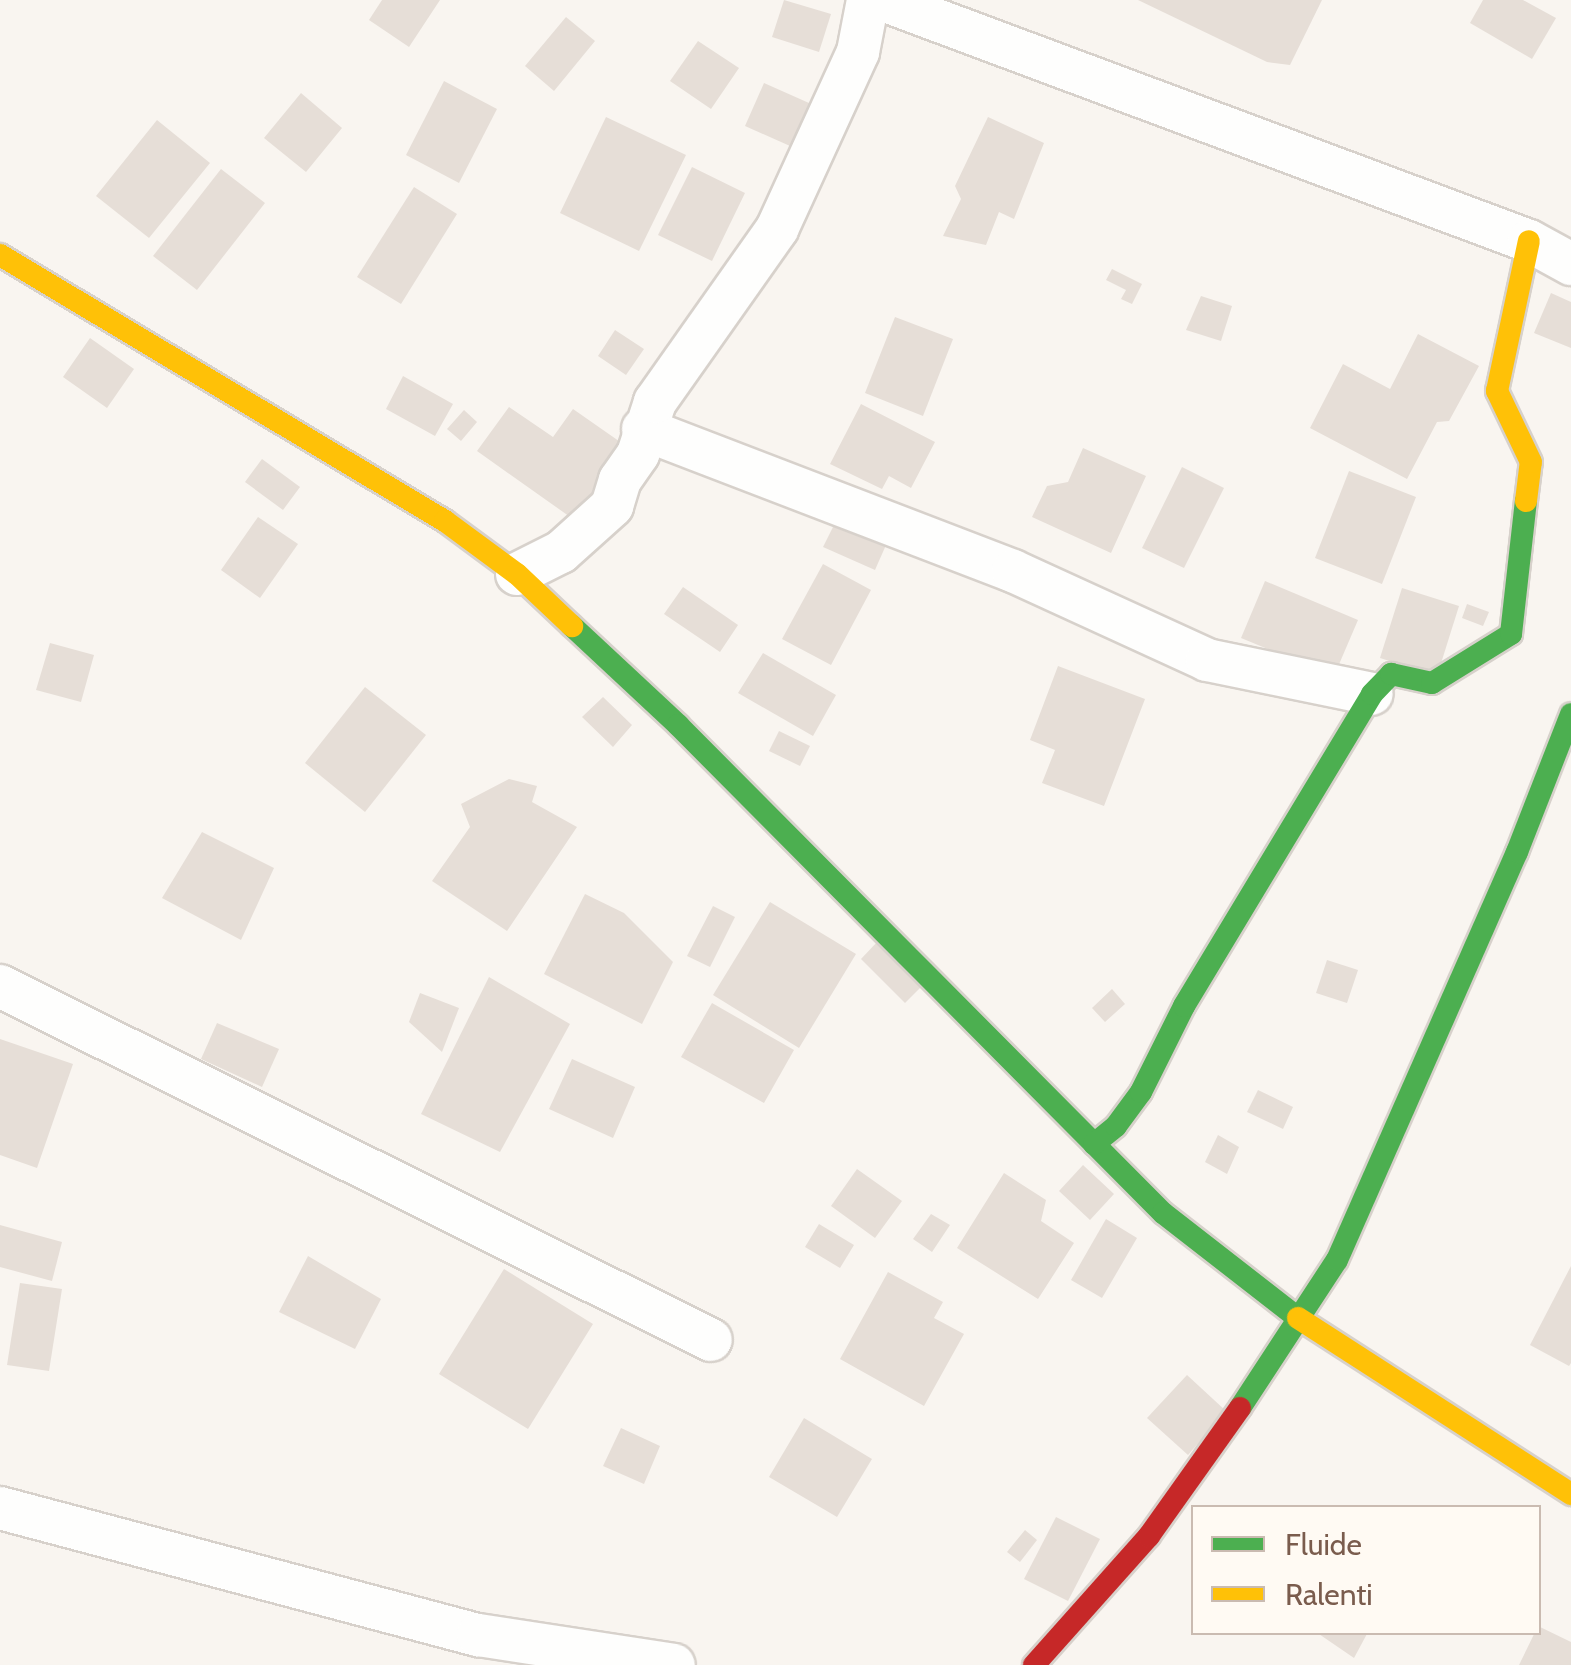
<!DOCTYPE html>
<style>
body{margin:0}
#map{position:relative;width:1571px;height:1665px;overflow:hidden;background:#f9f5f0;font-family:Cabin,sans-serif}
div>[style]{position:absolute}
.building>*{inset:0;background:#e6ded7}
.roads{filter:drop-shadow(2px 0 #d7d1cb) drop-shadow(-2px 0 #d7d1cb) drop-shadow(0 2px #d7d1cb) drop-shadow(0 -2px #d7d1cb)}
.street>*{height:42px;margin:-21px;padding:0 21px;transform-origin:21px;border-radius:21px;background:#fefefd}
.fast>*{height:22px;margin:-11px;padding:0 11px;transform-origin:11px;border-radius:11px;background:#4caf50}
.slow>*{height:22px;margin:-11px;padding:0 11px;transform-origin:11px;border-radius:11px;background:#ffc107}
.jam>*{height:22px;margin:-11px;padding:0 11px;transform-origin:11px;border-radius:11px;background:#c62828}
span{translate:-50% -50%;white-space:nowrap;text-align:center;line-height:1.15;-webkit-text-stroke:8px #fffaf3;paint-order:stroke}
.legend{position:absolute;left:1191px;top:1505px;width:350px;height:130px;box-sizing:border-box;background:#fffaf3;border:2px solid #cabbb1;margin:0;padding:12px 18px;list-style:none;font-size:30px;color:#7a5c4d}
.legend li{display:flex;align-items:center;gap:20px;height:50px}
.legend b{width:50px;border:2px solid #cabbb1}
</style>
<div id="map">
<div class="building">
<i style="clip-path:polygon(382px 0,440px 0,409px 47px,369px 20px)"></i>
<i style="clip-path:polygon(784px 0,831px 14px,819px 52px,772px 37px)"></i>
<i style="clip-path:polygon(1138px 0,1322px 0,1290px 65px,1267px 62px)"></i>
<i style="clip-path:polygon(1483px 0,1523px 0,1556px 18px,1532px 59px,1470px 23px)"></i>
<i style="clip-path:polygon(566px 17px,595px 41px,554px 91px,525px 66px)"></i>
<i style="clip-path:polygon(698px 41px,739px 68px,711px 109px,670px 81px)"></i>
<i style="clip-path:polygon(444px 81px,497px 109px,459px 183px,406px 155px)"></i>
<i style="clip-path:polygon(764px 83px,818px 107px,799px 150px,745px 126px)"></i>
<i style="clip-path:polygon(301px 93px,342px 128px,306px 172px,264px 138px)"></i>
<i style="clip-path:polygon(606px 117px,686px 155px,639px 251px,560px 213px)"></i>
<i style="clip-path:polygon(988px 117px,1044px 143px,1014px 219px,999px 212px,986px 245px,943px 236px,961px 199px,955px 186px)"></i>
<i style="clip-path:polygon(157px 120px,210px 163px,149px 238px,96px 196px)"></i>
<i style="clip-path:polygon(692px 167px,745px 193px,712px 261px,658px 235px)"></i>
<i style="clip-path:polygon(221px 169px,265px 203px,197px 290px,153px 256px)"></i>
<i style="clip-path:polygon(414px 187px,457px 214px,401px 304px,357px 277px)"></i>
<i style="clip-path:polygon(1112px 269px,1142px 284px,1132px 304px,1121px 299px,1126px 290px,1106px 280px)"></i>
<i style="clip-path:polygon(1551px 293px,1571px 302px,1571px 348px,1534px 333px)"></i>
<i style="clip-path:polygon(1201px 296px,1232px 306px,1221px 341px,1186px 330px)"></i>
<i style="clip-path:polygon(895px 317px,953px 339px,923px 416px,865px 393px)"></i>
<i style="clip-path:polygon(615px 330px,644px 349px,626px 375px,598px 356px)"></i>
<i style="clip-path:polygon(1418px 334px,1479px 366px,1449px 421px,1437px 422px,1407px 479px,1310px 428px,1343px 364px,1390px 389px)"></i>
<i style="clip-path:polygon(90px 338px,134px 369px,107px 408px,63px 377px)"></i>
<i style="clip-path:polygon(403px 376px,453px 404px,435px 436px,386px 409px)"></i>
<i style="clip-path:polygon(861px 404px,935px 442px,911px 488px,889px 476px,882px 489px,830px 464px)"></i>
<i style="clip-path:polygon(509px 407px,553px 437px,573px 409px,626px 446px,573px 519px,477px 451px)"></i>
<i style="clip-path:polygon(464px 410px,477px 422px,461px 441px,447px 429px)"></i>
<i style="clip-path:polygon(1083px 448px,1146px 476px,1111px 553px,1032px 517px,1047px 486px,1068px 482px)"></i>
<i style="clip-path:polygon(262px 459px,300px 487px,283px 510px,245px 482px)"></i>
<i style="clip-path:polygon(1182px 467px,1224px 488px,1184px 568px,1142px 548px)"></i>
<i style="clip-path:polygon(1349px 471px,1416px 497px,1382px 584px,1315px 558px)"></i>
<i style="clip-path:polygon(258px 517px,298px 544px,260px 598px,221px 570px)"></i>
<i style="clip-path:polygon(835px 523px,886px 545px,875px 570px,823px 547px)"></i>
<i style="clip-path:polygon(823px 564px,871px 590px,831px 665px,782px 639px)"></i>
<i style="clip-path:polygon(1265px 581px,1358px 620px,1334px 676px,1241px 638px)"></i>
<i style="clip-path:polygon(683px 587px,738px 625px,720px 652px,664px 614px)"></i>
<i style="clip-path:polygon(1402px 588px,1459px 606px,1437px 676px,1380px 658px)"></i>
<i style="clip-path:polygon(1467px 604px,1489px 612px,1483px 626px,1462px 618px)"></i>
<i style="clip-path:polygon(50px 643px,94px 655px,81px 702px,36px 690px)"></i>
<i style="clip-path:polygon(763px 653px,836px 695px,813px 736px,738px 693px)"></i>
<i style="clip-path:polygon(1058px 666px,1145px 699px,1104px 806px,1042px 783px,1055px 750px,1030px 740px)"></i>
<i style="clip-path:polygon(365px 687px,426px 735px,365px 812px,305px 763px)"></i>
<i style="clip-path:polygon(603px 697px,632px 725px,613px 747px,582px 717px)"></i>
<i style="clip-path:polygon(779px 731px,810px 746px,800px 766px,769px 751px)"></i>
<i style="clip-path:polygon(509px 779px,537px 786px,532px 802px,577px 827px,507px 931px,432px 881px,470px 827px,461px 804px)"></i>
<i style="clip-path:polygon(202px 832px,274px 868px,241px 940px,162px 898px)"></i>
<i style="clip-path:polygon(585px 894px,624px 913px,673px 962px,642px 1024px,544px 974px)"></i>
<i style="clip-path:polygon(770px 902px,856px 954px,799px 1048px,713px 995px)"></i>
<i style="clip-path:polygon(713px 906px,735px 917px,710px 967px,687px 956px)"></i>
<i style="clip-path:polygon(878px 941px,922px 986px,905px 1003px,861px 959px)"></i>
<i style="clip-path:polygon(1327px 960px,1358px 970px,1347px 1003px,1316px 993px)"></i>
<i style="clip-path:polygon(489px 977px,570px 1024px,500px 1152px,421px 1114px)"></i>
<i style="clip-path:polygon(1112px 989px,1125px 1004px,1105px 1022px,1092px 1008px)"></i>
<i style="clip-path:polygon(420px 993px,459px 1008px,442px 1052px,409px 1022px)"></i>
<i style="clip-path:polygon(712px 1003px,794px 1050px,764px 1103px,681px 1057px)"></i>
<i style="clip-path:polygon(217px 1023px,279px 1049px,262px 1087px,201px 1059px)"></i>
<i style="clip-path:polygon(0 1039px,73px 1064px,37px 1168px,0 1155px)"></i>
<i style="clip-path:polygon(572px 1059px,635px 1087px,613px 1138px,549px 1109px)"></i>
<i style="clip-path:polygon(1258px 1090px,1293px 1107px,1283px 1129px,1247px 1112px)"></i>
<i style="clip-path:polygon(1218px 1135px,1239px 1147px,1227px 1174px,1205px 1162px)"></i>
<i style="clip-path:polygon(1083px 1165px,1114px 1194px,1090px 1220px,1059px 1191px)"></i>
<i style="clip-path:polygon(857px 1169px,902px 1201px,875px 1238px,831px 1206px)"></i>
<i style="clip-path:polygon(1004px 1173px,1046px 1200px,1041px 1221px,1074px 1243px,1038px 1299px,957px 1248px)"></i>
<i style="clip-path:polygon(931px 1214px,950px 1225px,932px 1252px,913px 1239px)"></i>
<i style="clip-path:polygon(1106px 1219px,1137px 1238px,1102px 1298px,1071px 1280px)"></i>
<i style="clip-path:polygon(819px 1224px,854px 1245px,840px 1268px,805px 1247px)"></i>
<i style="clip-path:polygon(0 1225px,62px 1242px,52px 1281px,0 1267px)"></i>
<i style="clip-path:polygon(308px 1256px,381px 1299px,355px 1349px,279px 1312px)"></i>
<i style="clip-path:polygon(1571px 1266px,1571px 1363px,1569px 1366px,1530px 1345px)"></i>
<i style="clip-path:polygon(504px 1269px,593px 1324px,528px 1429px,439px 1374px)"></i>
<i style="clip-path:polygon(888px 1272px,943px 1302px,934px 1318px,964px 1334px,924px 1406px,840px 1359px)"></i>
<i style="clip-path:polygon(20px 1283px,62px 1289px,49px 1371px,7px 1365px)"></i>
<i style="clip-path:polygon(1187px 1375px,1226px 1411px,1188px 1455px,1147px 1418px)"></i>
<i style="clip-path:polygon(804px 1418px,872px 1459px,837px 1517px,769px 1477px)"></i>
<i style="clip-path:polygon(621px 1428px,660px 1446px,644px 1484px,603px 1466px)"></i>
<i style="clip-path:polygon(1056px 1517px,1100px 1539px,1068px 1601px,1024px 1579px)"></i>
<i style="clip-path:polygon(1025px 1530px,1037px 1540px,1020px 1562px,1007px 1552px)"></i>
<i style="clip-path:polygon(1538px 1626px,1571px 1642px,1571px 1665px,1519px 1665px)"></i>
<i style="clip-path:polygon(1316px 1632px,1368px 1632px,1354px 1658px)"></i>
</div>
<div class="roads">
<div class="street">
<i style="left:883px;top:0;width:689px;rotate:20.46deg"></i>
<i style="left:1529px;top:241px;width:48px;rotate:28.7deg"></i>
<i style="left:643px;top:429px;width:396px;rotate:21deg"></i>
<i style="left:1013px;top:571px;width:213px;rotate:24.6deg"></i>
<i style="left:1207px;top:660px;width:168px;rotate:11.6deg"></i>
<i style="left:517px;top:574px;width:49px;rotate:-26.6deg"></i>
<i style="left:561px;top:552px;width:69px;rotate:-42deg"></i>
<i style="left:612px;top:506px;width:27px;rotate:-73deg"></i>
<i style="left:620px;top:480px;width:32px;rotate:-55deg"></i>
<i style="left:638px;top:454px;width:55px;rotate:-71.9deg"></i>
<i style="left:655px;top:402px;width:212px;rotate:-54.8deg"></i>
<i style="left:777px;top:229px;width:195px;rotate:-65.4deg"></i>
<i style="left:858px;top:52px;width:53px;rotate:-79.1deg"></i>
<i style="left:0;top:986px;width:794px;rotate:26.47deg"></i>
<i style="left:0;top:1508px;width:495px;rotate:14.9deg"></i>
<i style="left:478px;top:1635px;width:198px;rotate:8.7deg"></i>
</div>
<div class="fast">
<i style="left:572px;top:626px;width:145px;rotate:43deg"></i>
<i style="left:678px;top:725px;width:688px;rotate:45.18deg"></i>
<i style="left:1163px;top:1213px;width:171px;rotate:37.9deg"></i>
<i style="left:1094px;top:1144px;width:28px;rotate:-39deg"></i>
<i style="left:1116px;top:1126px;width:42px;rotate:-53.7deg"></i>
<i style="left:1141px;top:1092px;width:96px;rotate:-63.4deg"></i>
<i style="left:1184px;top:1006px;width:364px;rotate:-58.9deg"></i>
<i style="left:1372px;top:694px;width:28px;rotate:-46deg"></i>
<i style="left:1391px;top:674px;width:42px;rotate:12.4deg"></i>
<i style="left:1432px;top:683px;width:93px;rotate:-31.8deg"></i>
<i style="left:1511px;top:634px;width:134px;rotate:-83.6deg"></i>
<i style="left:1240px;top:1408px;width:177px;rotate:-56.8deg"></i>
<i style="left:1337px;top:1260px;width:446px;rotate:-66.2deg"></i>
<i style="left:1517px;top:852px;width:148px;rotate:-68.6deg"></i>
</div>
<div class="slow">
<i style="left:0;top:255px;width:518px;rotate:30.87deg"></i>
<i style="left:445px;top:521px;width:89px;rotate:36.4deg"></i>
<i style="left:517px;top:574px;width:76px;rotate:43.4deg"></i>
<i style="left:1526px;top:501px;width:39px;rotate:-83deg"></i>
<i style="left:1531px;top:462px;width:79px;rotate:-115.6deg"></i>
<i style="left:1497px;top:391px;width:153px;rotate:-78deg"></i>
<i style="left:1298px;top:1318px;width:325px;rotate:32.8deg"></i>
</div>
<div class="jam">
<i style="left:1034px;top:1665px;width:173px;rotate:-48.3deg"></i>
<i style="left:1149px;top:1536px;width:157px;rotate:-54.6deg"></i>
</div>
</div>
<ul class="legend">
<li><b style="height:12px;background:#4caf50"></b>Fluide</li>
<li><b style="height:12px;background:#ffc107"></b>Ralenti</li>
</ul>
</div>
